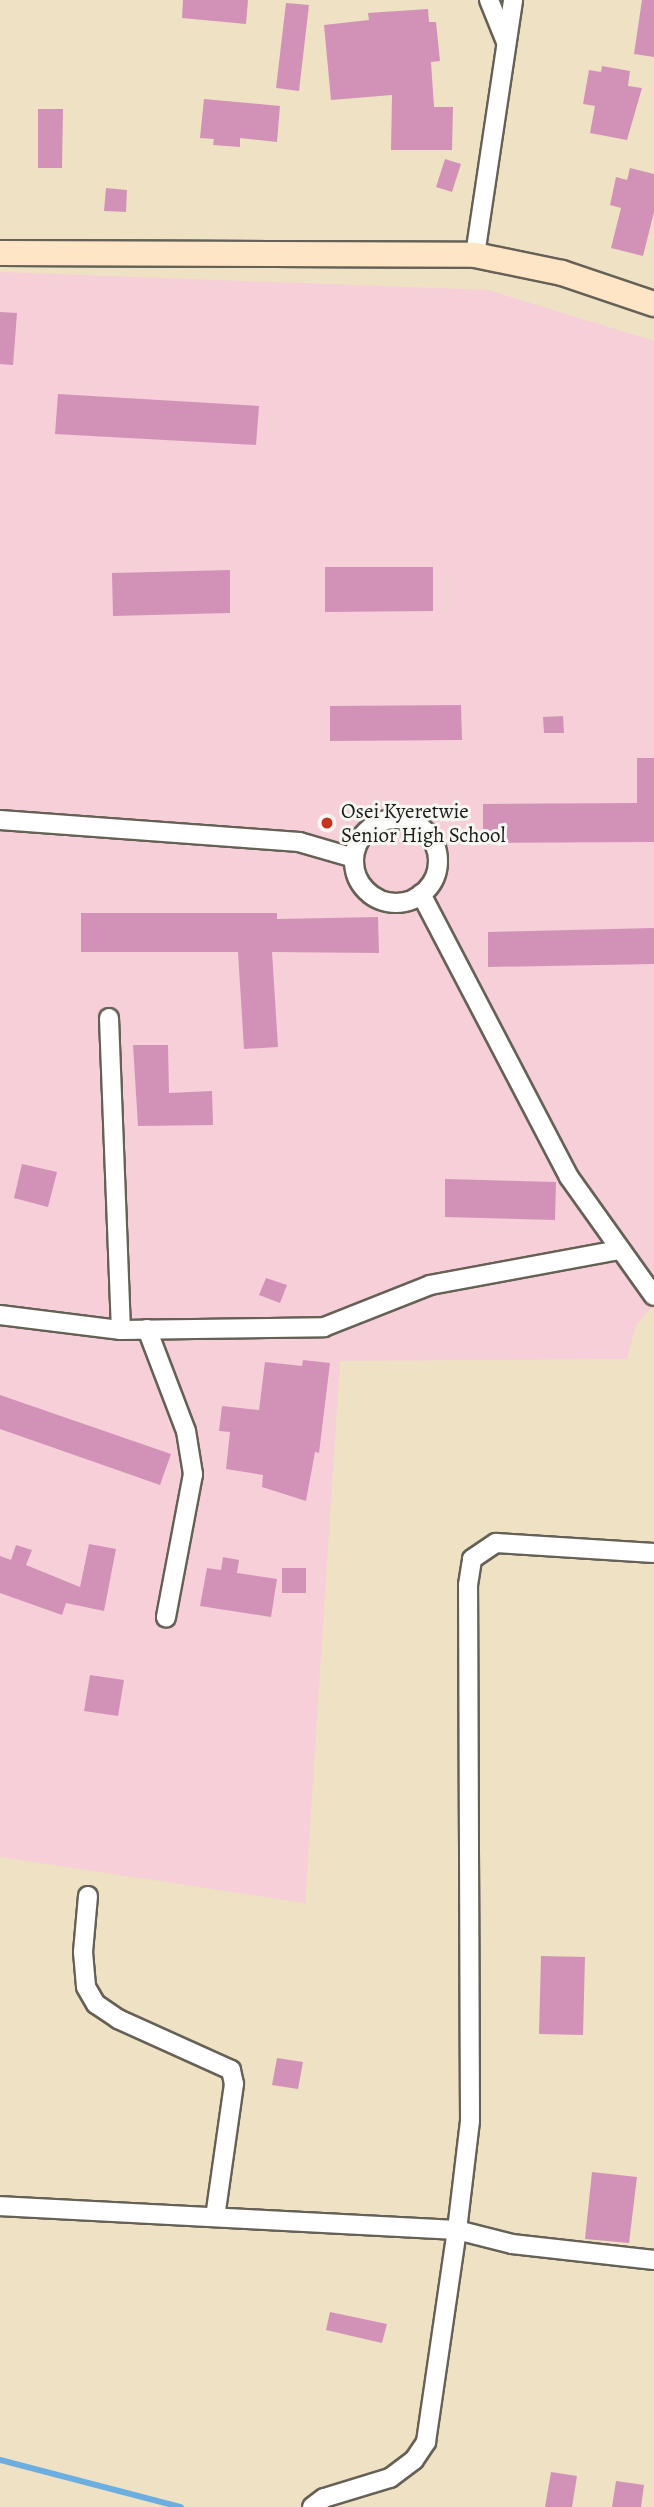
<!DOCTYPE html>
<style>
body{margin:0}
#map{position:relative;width:654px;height:2507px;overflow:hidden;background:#efe1c3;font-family:Alegreya,serif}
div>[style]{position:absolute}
.built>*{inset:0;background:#f6cfd9}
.stream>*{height:6px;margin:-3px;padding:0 3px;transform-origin:3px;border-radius:3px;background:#6daee1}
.building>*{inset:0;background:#d292b8}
.roads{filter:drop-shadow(2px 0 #666156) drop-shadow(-2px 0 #666156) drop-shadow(0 2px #666156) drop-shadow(0 -2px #666156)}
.street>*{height:18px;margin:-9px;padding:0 9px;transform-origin:9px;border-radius:9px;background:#fff}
.street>.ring{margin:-9px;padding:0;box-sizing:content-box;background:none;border:18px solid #fff;border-radius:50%}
.secondary>*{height:24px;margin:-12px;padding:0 12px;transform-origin:12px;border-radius:12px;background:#fee5c5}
.dots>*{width:19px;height:19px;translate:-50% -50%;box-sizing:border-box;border:4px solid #f6f6f2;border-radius:50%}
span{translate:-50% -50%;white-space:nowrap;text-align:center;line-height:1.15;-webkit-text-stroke:6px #f6f6f2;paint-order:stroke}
.poi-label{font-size:21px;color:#1c1c1c}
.left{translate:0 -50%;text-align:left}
</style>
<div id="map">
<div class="built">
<i style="clip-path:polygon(0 272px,488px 290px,654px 341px,654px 1305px,636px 1325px,627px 1359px,340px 1361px,305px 1903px,0 1857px)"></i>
</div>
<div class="stream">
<i style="left:0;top:2460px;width:187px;rotate:14.6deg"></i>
</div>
<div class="building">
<i style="clip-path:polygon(183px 0,248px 0,246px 24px,182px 18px)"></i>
<i style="clip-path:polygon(642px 0,654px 0,654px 57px,634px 54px)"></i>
<i style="clip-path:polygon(286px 3px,309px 5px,299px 91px,276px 88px)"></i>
<i style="clip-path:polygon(428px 9px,429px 22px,436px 22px,440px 61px,431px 62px,434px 107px,453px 107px,452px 150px,391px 150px,392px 95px,331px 100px,324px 25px,369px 20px,368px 13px)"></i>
<i style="clip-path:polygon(602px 66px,630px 71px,628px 86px,642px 88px,627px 140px,590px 133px,595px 106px,583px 104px,589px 70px,601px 72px)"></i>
<i style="clip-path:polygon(204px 99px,280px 106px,277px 142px,240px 138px,240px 147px,213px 145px,214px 139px,200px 138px)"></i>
<i style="clip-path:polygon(38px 109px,63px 109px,62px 168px,38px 168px)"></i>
<i style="clip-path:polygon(445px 159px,461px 164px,452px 192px,436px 187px)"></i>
<i style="clip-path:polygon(630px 168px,654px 174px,654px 212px,643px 256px,611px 248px,621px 208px,610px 205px,616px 177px,627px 180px)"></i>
<i style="clip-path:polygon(106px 188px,127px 190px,126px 212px,104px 211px)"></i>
<i style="clip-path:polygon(0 312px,17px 313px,13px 365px,0 364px)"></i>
<i style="clip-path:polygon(58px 394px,259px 406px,256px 445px,55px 434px)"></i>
<i style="clip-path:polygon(325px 567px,433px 567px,433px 611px,325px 612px)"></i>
<i style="clip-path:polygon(230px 570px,230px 613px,113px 616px,112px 573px)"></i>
<i style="clip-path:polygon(461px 705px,462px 740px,330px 741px,330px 706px)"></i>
<i style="clip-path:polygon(563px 716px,564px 733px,544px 733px,543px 717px)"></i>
<i style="clip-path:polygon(637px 758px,654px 758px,654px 842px,483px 843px,483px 804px,637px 803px)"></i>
<i style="clip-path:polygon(81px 913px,277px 913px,277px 919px,378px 917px,379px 953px,272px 952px,278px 1047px,244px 1049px,238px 952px,81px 952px)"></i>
<i style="clip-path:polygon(654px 928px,654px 964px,488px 967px,488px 932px)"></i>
<i style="clip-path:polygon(133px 1045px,168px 1045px,169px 1093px,212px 1091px,213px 1125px,138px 1126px)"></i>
<i style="clip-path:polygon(22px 1164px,57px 1172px,48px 1207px,14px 1198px)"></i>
<i style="clip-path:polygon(445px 1179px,556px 1182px,555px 1220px,445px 1217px)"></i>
<i style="clip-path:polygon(266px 1278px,287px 1285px,280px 1303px,259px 1295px)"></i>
<i style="clip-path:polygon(303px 1360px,330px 1363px,319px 1453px,315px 1452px,306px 1501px,262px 1487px,263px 1475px,226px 1469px,230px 1432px,219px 1431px,222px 1406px,259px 1410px,265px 1362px,302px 1366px)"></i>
<i style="clip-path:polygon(0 1395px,171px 1454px,160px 1485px,0 1429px)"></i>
<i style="clip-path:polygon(89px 1544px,116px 1549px,104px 1611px,66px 1603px,62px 1615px,0 1593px,0 1556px,11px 1560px,16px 1545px,32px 1550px,26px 1565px,80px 1587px)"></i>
<i style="clip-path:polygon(223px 1557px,239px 1560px,237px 1573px,277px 1579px,271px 1617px,200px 1606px,207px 1568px,221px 1570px)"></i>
<i style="clip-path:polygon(282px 1568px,306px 1568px,306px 1593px,282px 1593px)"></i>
<i style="clip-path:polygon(90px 1675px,124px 1680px,118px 1716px,84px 1711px)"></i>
<i style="clip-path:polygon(541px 1956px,585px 1957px,583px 2035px,539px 2034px)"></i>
<i style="clip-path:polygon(277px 2058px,303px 2062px,298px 2089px,272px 2085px)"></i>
<i style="clip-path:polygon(592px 2172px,637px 2177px,629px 2243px,585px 2239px)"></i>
<i style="clip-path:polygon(330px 2312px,387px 2324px,382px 2343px,326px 2330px)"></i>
<i style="clip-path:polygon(551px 2472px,577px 2476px,572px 2507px,545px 2507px)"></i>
<i style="clip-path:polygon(616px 2481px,644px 2485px,641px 2507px,612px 2507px)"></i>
</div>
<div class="roads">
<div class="street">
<i style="left:489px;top:0;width:45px;rotate:68deg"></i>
<i style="left:475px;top:255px;width:258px;rotate:-81.5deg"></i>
<i class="ring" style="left:354px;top:819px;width:66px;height:66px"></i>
<i style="left:0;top:820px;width:300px;rotate:4.2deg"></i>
<i style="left:299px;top:842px;width:57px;rotate:16.2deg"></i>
<i style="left:421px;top:894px;width:319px;rotate:62.4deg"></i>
<i style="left:569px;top:1177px;width:146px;rotate:54.5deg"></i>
<i style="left:109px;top:1018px;width:312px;rotate:87.8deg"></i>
<i style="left:0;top:1315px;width:122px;rotate:7.1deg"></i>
<i style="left:121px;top:1330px;width:203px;rotate:-0.8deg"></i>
<i style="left:324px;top:1327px;width:114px;rotate:-21.6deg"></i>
<i style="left:430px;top:1285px;width:192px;rotate:-10.5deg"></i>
<i style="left:147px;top:1329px;width:109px;rotate:69.1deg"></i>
<i style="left:186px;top:1431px;width:44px;rotate:80.8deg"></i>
<i style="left:193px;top:1474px;width:146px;rotate:100.7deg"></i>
<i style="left:88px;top:1896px;width:56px;rotate:95.1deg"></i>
<i style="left:83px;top:1952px;width:35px;rotate:85deg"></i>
<i style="left:86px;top:1987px;width:20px;rotate:60deg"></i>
<i style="left:96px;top:2004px;width:27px;rotate:34deg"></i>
<i style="left:118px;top:2019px;width:124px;rotate:24.3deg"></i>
<i style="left:231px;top:2070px;width:14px;rotate:78deg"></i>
<i style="left:234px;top:2084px;width:134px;rotate:98.1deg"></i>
<i style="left:0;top:2206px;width:458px;rotate:3deg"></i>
<i style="left:457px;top:2230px;width:110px;rotate:-83.2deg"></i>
<i style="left:470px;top:2121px;width:536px;rotate:-90.21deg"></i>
<i style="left:468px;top:1585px;width:26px;rotate:-81deg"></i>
<i style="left:472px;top:1559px;width:29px;rotate:-34deg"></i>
<i style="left:496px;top:1543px;width:158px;rotate:3.6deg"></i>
<i style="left:312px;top:2507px;width:15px;rotate:-37deg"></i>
<i style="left:324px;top:2498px;width:69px;rotate:-16.9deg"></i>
<i style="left:390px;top:2478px;width:30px;rotate:-37deg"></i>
<i style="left:414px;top:2460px;width:22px;rotate:-56deg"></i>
<i style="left:426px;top:2442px;width:214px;rotate:-81.7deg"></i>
<i style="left:457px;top:2230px;width:57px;rotate:14.3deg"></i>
<i style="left:512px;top:2244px;width:143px;rotate:6.4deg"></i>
</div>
<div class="secondary">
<i style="left:0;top:253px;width:475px;rotate:0.2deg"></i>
<i style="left:475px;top:255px;width:89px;rotate:11.7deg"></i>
<i style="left:562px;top:273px;width:97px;rotate:18.6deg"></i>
</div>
</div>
<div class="dots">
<i style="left:327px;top:823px;background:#c8321e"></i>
</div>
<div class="poi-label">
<span class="left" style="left:341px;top:823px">Osei Kyeretwie<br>Senior High School</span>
</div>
</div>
